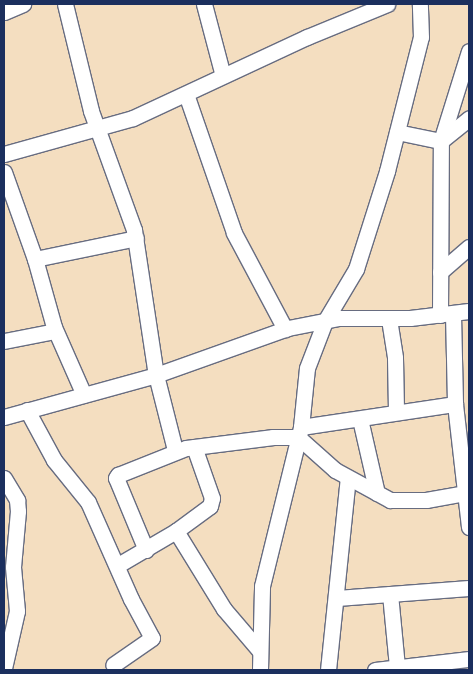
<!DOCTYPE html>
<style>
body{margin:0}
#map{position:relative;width:473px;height:674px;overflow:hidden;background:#f4dec0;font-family:"Architects Daughter",sans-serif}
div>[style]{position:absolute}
.roads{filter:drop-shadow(1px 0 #676c80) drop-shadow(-1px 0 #676c80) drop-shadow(0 1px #676c80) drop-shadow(0 -1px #676c80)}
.minor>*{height:15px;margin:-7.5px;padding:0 7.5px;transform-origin:7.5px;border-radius:7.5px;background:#fff}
span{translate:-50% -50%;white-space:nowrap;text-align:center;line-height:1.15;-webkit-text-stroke:4.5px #fcf5e5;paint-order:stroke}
.frame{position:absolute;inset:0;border:5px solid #1b2f5e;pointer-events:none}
</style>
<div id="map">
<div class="roads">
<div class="minor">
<i style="left:65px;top:4px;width:110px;rotate:76.3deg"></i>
<i style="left:91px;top:111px;width:127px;rotate:70.1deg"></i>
<i style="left:134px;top:230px;width:147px;rotate:81.4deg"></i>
<i style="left:156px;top:375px;width:77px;rotate:75.8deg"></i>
<i style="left:204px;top:4px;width:74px;rotate:75.2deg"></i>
<i style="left:4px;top:12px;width:21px;rotate:-23deg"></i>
<i style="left:186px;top:94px;width:147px;rotate:70.9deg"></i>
<i style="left:234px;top:233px;width:109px;rotate:62deg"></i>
<i style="left:397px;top:132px;width:45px;rotate:11.6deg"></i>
<i style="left:441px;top:141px;width:36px;rotate:-39deg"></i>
<i style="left:4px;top:154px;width:134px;rotate:-15.6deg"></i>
<i style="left:133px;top:118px;width:192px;rotate:-25deg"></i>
<i style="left:307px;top:37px;width:87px;rotate:-22.4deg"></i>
<i style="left:4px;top:172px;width:92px;rotate:70.4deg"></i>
<i style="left:35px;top:259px;width:71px;rotate:74.4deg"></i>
<i style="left:54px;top:327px;width:74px;rotate:66.2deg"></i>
<i style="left:35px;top:259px;width:103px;rotate:-11.7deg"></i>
<i style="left:440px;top:272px;width:38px;rotate:-41deg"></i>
<i style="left:453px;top:314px;width:90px;rotate:88.7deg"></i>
<i style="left:455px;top:404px;width:124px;rotate:83.5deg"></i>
<i style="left:440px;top:315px;width:174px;rotate:-89.7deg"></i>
<i style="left:441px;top:141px;width:94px;rotate:-72.7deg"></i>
<i style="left:389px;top:319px;width:39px;rotate:81deg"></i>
<i style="left:395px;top:358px;width:54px;rotate:88.9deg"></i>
<i style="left:4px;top:341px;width:52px;rotate:-11.1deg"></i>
<i style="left:27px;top:410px;width:57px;rotate:61.6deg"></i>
<i style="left:54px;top:460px;width:54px;rotate:51deg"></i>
<i style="left:88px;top:502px;width:106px;rotate:66.1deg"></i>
<i style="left:131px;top:599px;width:44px;rotate:61.7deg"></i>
<i style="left:152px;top:638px;width:47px;rotate:145.3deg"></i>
<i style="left:4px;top:417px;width:158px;rotate:-15.4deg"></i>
<i style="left:156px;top:375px;width:140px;rotate:-19.6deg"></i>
<i style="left:288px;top:328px;width:52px;rotate:-11.1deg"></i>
<i style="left:339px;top:318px;width:71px"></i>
<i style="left:410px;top:318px;width:59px;rotate:-6.8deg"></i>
<i style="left:360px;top:419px;width:76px;rotate:77.1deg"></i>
<i style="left:301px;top:427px;width:156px;rotate:-8.5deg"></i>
<i style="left:4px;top:478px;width:26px;rotate:59deg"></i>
<i style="left:17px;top:500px;width:11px;rotate:85deg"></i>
<i style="left:18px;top:511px;width:56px;rotate:95.1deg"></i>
<i style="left:13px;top:567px;width:44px;rotate:84.8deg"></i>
<i style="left:17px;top:611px;width:58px;rotate:102.8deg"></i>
<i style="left:176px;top:531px;width:92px;rotate:58.4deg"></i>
<i style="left:224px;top:609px;width:54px;rotate:49.5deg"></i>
<i style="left:146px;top:550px;width:78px;rotate:-112.6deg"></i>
<i style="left:116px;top:478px;width:4px;rotate:-56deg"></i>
<i style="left:118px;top:475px;width:73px;rotate:-21.7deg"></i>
<i style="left:186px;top:448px;width:88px;rotate:-7.2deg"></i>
<i style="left:273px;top:437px;width:25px"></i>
<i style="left:298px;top:437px;width:50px;rotate:41.7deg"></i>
<i style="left:335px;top:470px;width:63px;rotate:28.6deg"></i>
<i style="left:390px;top:500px;width:36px"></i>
<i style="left:426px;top:500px;width:39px;rotate:-10deg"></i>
<i style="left:118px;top:565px;width:67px;rotate:-30.4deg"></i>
<i style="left:176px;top:531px;width:42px;rotate:-36.3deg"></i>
<i style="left:210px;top:506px;width:8px;rotate:-76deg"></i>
<i style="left:212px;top:498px;width:54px;rotate:-109.4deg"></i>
<i style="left:390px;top:594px;width:73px;rotate:84.5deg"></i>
<i style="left:337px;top:598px;width:132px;rotate:-4.3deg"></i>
<i style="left:260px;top:670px;width:84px;rotate:-88.6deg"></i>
<i style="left:262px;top:586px;width:164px;rotate:-76.2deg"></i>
<i style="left:301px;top:427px;width:59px;rotate:-84.2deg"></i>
<i style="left:307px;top:368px;width:50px;rotate:-69deg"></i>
<i style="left:325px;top:321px;width:61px;rotate:-59.2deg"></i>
<i style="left:356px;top:269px;width:103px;rotate:-72.4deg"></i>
<i style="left:387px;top:171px;width:138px;rotate:-75.8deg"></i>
<i style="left:421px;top:37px;width:33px;rotate:-92deg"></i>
<i style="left:328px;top:670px;width:193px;rotate:-84.1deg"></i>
<i style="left:375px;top:670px;width:95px;rotate:-6.7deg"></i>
</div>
</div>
<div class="frame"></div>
</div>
